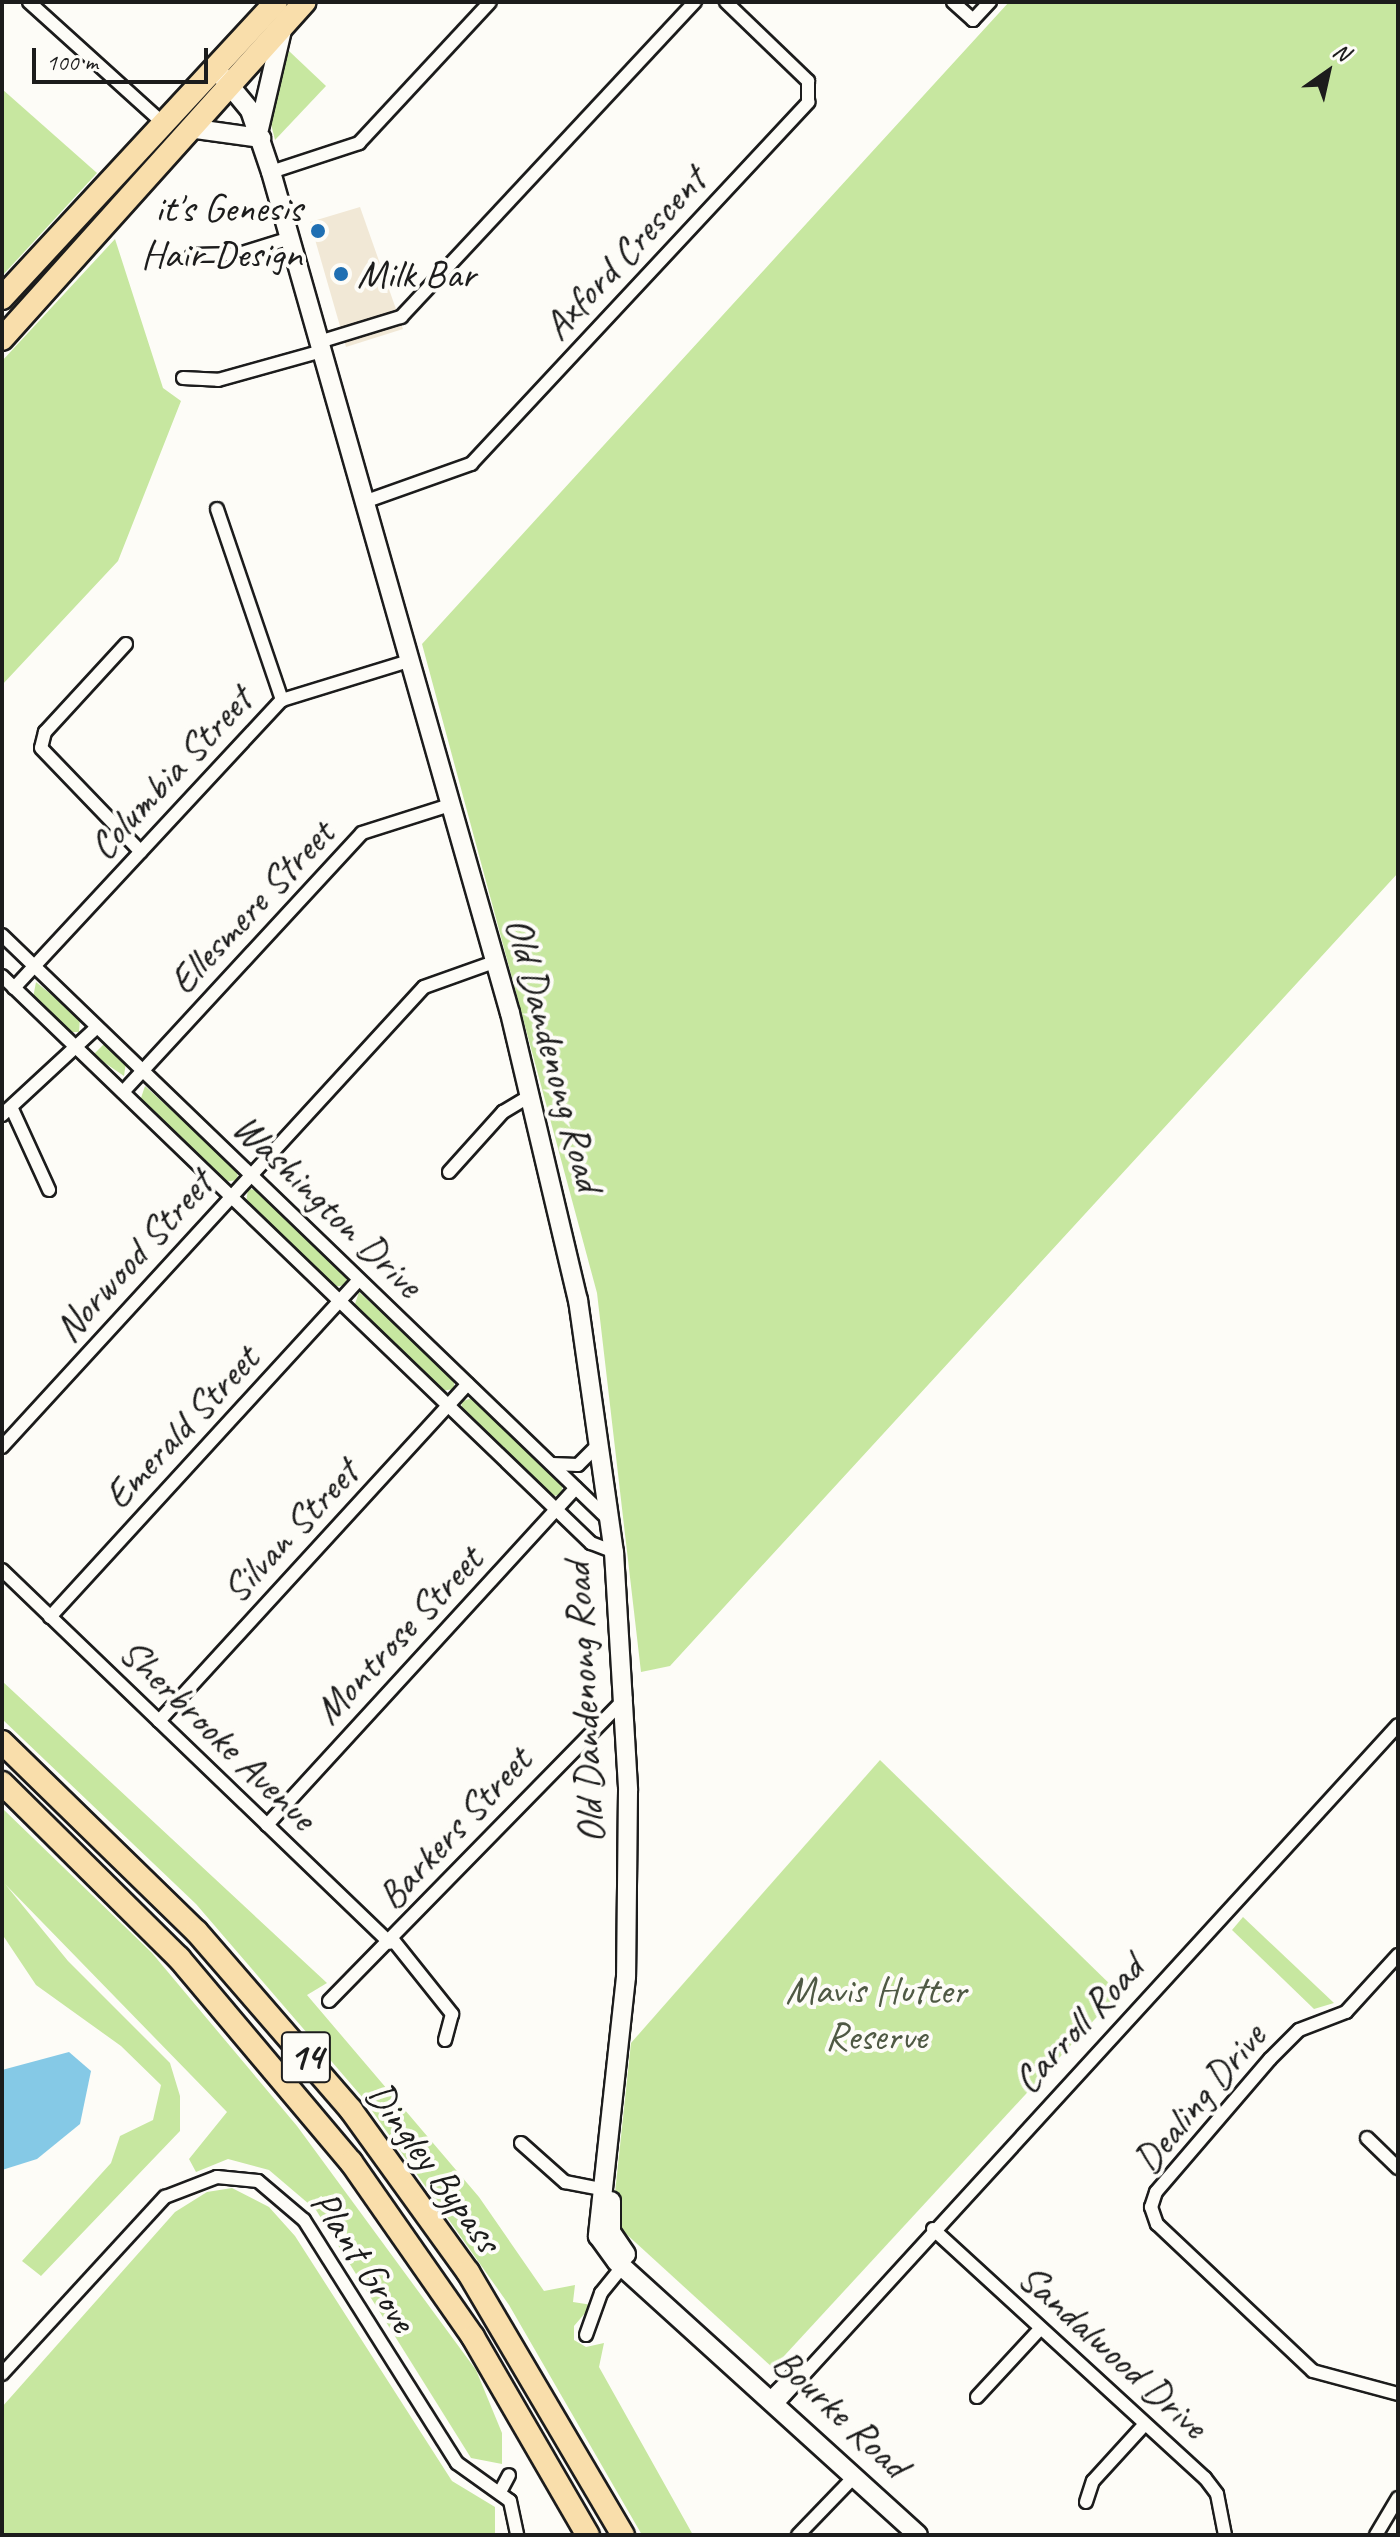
<!DOCTYPE html>
<style>
body{margin:0}
#map{position:relative;width:1400px;height:2537px;overflow:hidden;background:#fdfcf7;font-family:Caveat,sans-serif}
div>[style]{position:absolute}
.built>*{inset:0;background:#f1e8d6}
.green>*{inset:0;background:#c7e7a0}
.water>*{inset:0;background:#85c9e6}
.roads{filter:drop-shadow(2px 0 #1c1c1c) drop-shadow(-2px 0 #1c1c1c) drop-shadow(0 2px #1c1c1c) drop-shadow(0 -2px #1c1c1c)}
.street>*{height:12px;margin:-6px;padding:0 6px;transform-origin:6px;border-radius:6px;background:#fdfcf7}
.secondary>*{height:18px;margin:-9px;padding:0 9px;transform-origin:9px;border-radius:9px;background:#fdfcf7}
.highway>*{height:22px;margin:-11px;padding:0 11px;transform-origin:11px;border-radius:11px;background:#f9deab}
.dots>*{width:22px;height:22px;translate:-50% -50%;box-sizing:border-box;border:4px solid #fdfcf7;border-radius:50%}
span{translate:-50% -50%;white-space:nowrap;text-align:center;line-height:1.15;-webkit-text-stroke:8px #fdfcf7;paint-order:stroke}
.shield-label span{padding:2px 6px;background:#fdfcf7;border:2px solid;border-radius:6px;-webkit-text-stroke-width:0}
.shield-label{font-size:38px;color:#1c1c1c;font-weight:700}
.poi-label{font-size:40px;color:#1c1c1c}
.right{translate:-100% -50%;text-align:right}
.left{translate:0 -50%;text-align:left}
.street-label{font-size:40px;color:#1c1c1c}
.park-label{font-size:40px;color:#4f5944}
.frame{position:absolute;inset:0;border:4px solid #1c1c1c;pointer-events:none}
.north{position:absolute;left:1288px;top:32px;width:80px;height:80px;-webkit-text-stroke:6px #fdfcf7;paint-order:stroke;rotate:34deg;font-size:22px;font-weight:700;line-height:32px;text-align:center;color:#1c1c1c}
.north::after{content:'';display:block;margin:auto;width:28px;height:36px;background:#1c1c1c;clip-path:polygon(50% 0,100% 100%,50% 72%,0 100%)}
.scale{position:absolute;left:32px;top:48px;width:176px;height:36px;box-sizing:border-box;border:4px solid #1c1c1c;border-top:0;padding-left:10px;font-size:24px;line-height:28px;white-space:nowrap;color:#1c1c1c;-webkit-text-stroke:6px #fdfcf7;paint-order:stroke}
</style>
<div id="map">
<div class="built">
<i style="clip-path:polygon(360px 207px,403px 329px,346px 347px,310px 222px)"></i>
</div>
<div class="green">
<i style="clip-path:polygon(1009px 2px,1398px 2px,1398px 873px,670px 1666px,641px 1672px,597px 1293px,422px 644px)"></i>
<i style="clip-path:polygon(289px 51px,326px 86px,275px 140px,269px 116px)"></i>
<i style="clip-path:polygon(2px 89px,97px 173px,2px 276px)"></i>
<i style="clip-path:polygon(115px 239px,163px 388px,181px 401px,118px 561px,2px 685px,2px 361px)"></i>
<i style="clip-path:polygon(36px 982px,80px 1018px,79px 1032px,69px 1032px,33px 998px)"></i>
<i style="clip-path:polygon(105px 1043px,126px 1062px,124px 1076px,93px 1055px)"></i>
<i style="clip-path:polygon(145px 1086px,237px 1170px,238px 1180px,224px 1182px,140px 1101px)"></i>
<i style="clip-path:polygon(248px 1189px,258px 1190px,347px 1276px,346px 1285px,333px 1287px,246px 1203px)"></i>
<i style="clip-path:polygon(359px 1292px,454px 1378px,454px 1389px,441px 1391px,354px 1307px)"></i>
<i style="clip-path:polygon(474px 1397px,563px 1483px,561px 1495px,551px 1496px,463px 1412px,461px 1402px)"></i>
<i style="clip-path:polygon(2px 1681px,327px 1983px,307px 1995px,479px 2197px,544px 2291px,575px 2285px,573px 2302px,592px 2305px,574px 2326px,574px 2340px,586px 2347px,604px 2343px,599px 2367px,693px 2535px,642px 2535px,509px 2305px,363px 2098px,196px 1904px,2px 1719px)"></i>
<i style="clip-path:polygon(880px 1760px,1119px 1993px,773px 2368px,612px 2221px,631px 2043px)"></i>
<i style="clip-path:polygon(2px 1808px,152px 1953px,297px 2126px,476px 2370px,502px 2433px,502px 2464px,471px 2458px,316px 2210px,269px 2170px,228px 2159px,196px 2172px,189px 2159px,227px 2112px,5px 1884px,68px 1961px,170px 2063px,180px 2096px,180px 2131px,41px 2276px,22px 2261px,111px 2163px,120px 2136px,153px 2120px,161px 2085px,121px 2046px,36px 1985px,2px 1934px)"></i>
<i style="clip-path:polygon(1243px 1917px,1334px 2003px,1314px 2009px,1232px 1930px)"></i>
<i style="clip-path:polygon(232px 2188px,269px 2207px,295px 2236px,452px 2481px,495px 2507px,495px 2535px,2px 2535px,2px 2407px,175px 2212px,207px 2192px)"></i>
</div>
<div class="water">
<i style="clip-path:polygon(69px 2052px,91px 2071px,80px 2124px,37px 2159px,2px 2170px,2px 2070px)"></i>
</div>
<div class="roads">
<div class="street">
<i style="left:29px;top:2px;width:181px;rotate:42.1deg"></i>
<i style="left:953px;top:2px;width:27px;rotate:42deg"></i>
<i style="left:973px;top:20px;width:25px;rotate:-47deg"></i>
<i style="left:271px;top:172px;width:93px;rotate:-18.2deg"></i>
<i style="left:359px;top:143px;width:192px;rotate:-47.1deg"></i>
<i style="left:192px;top:255px;width:47px;rotate:-1.2deg"></i>
<i style="left:239px;top:254px;width:53px;rotate:-17.4deg"></i>
<i style="left:319px;top:342px;width:86px;rotate:-17deg"></i>
<i style="left:401px;top:317px;width:431px;rotate:-47deg"></i>
<i style="left:183px;top:378px;width:35px;rotate:3deg"></i>
<i style="left:218px;top:380px;width:108px;rotate:-15.6deg"></i>
<i style="left:364px;top:502px;width:114px;rotate:-19.6deg"></i>
<i style="left:471px;top:464px;width:495px;rotate:-47deg"></i>
<i style="left:808px;top:102px;width:21px;rotate:-90deg"></i>
<i style="left:808px;top:81px;width:114px;rotate:-136.1deg"></i>
<i style="left:217px;top:509px;width:202px;rotate:71.2deg"></i>
<i style="left:126px;top:644px;width:120px;rotate:132.6deg"></i>
<i style="left:45px;top:732px;width:16px;rotate:104deg"></i>
<i style="left:41px;top:748px;width:144px;rotate:46.1deg"></i>
<i style="left:2px;top:935px;width:844px;rotate:43.94deg"></i>
<i style="left:2px;top:976px;width:818px;rotate:43.91deg"></i>
<i style="left:591px;top:1543px;width:25px;rotate:21deg"></i>
<i style="left:14px;top:988px;width:393px;rotate:-47.1deg"></i>
<i style="left:282px;top:700px;width:133px;rotate:-17.1deg"></i>
<i style="left:123px;top:1092px;width:352px;rotate:-47.3deg"></i>
<i style="left:362px;top:833px;width:92px;rotate:-17.7deg"></i>
<i style="left:12px;top:1109px;width:89px;rotate:65.4deg"></i>
<i style="left:2px;top:1115px;width:129px;rotate:-42.8deg"></i>
<i style="left:449px;top:1172px;width:81px;rotate:-48deg"></i>
<i style="left:503px;top:1112px;width:31px;rotate:-31deg"></i>
<i style="left:2px;top:1447px;width:624px;rotate:-47.47deg"></i>
<i style="left:424px;top:987px;width:74px;rotate:-19.7deg"></i>
<i style="left:552px;top:1464px;width:26px;rotate:2deg"></i>
<i style="left:578px;top:1465px;width:30px;rotate:-45deg"></i>
<i style="left:2px;top:1570px;width:538px;rotate:43.87deg"></i>
<i style="left:50px;top:1617px;width:457px;rotate:-47.5deg"></i>
<i style="left:159px;top:1721px;width:457px;rotate:-47.5deg"></i>
<i style="left:267px;top:1825px;width:457px;rotate:-47.5deg"></i>
<i style="left:393px;top:1940px;width:95px;rotate:51.4deg"></i>
<i style="left:452px;top:2014px;width:27px;rotate:105deg"></i>
<i style="left:1398px;top:1955px;width:77px;rotate:132.4deg"></i>
<i style="left:1346px;top:2012px;width:50px;rotate:159deg"></i>
<i style="left:1299px;top:2030px;width:41px;rotate:135deg"></i>
<i style="left:1270px;top:2059px;width:175px;rotate:130.6deg"></i>
<i style="left:1156px;top:2192px;width:16px;rotate:108deg"></i>
<i style="left:1151px;top:2207px;width:18px;rotate:71deg"></i>
<i style="left:1157px;top:2224px;width:214px;rotate:43.3deg"></i>
<i style="left:1313px;top:2371px;width:88px;rotate:15.1deg"></i>
<i style="left:329px;top:2001px;width:424px;rotate:-45.6deg"></i>
<i style="left:1367px;top:2138px;width:43px;rotate:44.1deg"></i>
<i style="left:521px;top:2143px;width:59px;rotate:41.6deg"></i>
<i style="left:565px;top:2182px;width:36px;rotate:11deg"></i>
<i style="left:933px;top:2229px;width:369px;rotate:42.5deg"></i>
<i style="left:1205px;top:2478px;width:20px;rotate:53deg"></i>
<i style="left:1217px;top:2494px;width:42px;rotate:79deg"></i>
<i style="left:586px;top:2335px;width:45px;rotate:-70.3deg"></i>
<i style="left:601px;top:2293px;width:33px;rotate:-51deg"></i>
<i style="left:2px;top:2374px;width:241px;rotate:-47.4deg"></i>
<i style="left:165px;top:2197px;width:56px;rotate:-21deg"></i>
<i style="left:217px;top:2177px;width:41px;rotate:5.6deg"></i>
<i style="left:258px;top:2181px;width:60px;rotate:40.3deg"></i>
<i style="left:304px;top:2220px;width:287px;rotate:57.8deg"></i>
<i style="left:457px;top:2463px;width:65px;rotate:35.6deg"></i>
<i style="left:510px;top:2501px;width:35px;rotate:78deg"></i>
<i style="left:771px;top:2397px;width:34px;rotate:-45deg"></i>
<i style="left:977px;top:2397px;width:93px;rotate:-47.2deg"></i>
<i style="left:777px;top:2404px;width:920px;rotate:-47.55deg"></i>
<i style="left:500px;top:2492px;width:19px;rotate:-62deg"></i>
<i style="left:1086px;top:2502px;width:22px;rotate:-72deg"></i>
<i style="left:1093px;top:2481px;width:77px;rotate:-47.6deg"></i>
<i style="left:798px;top:2535px;width:82px;rotate:-46deg"></i>
<i style="left:1376px;top:2535px;width:43px;rotate:-59.3deg"></i>
</div>
<div class="secondary">
<i style="left:221px;top:75px;width:45px;rotate:50.4deg"></i>
<i style="left:250px;top:110px;width:65px;rotate:71.3deg"></i>
<i style="left:271px;top:172px;width:874px;rotate:74.14deg"></i>
<i style="left:510px;top:1013px;width:295px;rotate:76.7deg"></i>
<i style="left:578px;top:1300px;width:255px;rotate:81.9deg"></i>
<i style="left:614px;top:1552px;width:239px;rotate:86.6deg"></i>
<i style="left:628px;top:1791px;width:186px;rotate:90.6deg"></i>
<i style="left:626px;top:1977px;width:261px;rotate:96.2deg"></i>
<i style="left:598px;top:2236px;width:32px;rotate:54deg"></i>
<i style="left:617px;top:2262px;width:406px;rotate:42.2deg"></i>
<i style="left:196px;top:129px;width:66px;rotate:7.9deg"></i>
<i style="left:259px;top:129px;width:102px;rotate:-76.9deg"></i>
<i style="left:611px;top:2201px;width:31px;rotate:90deg"></i>
<i style="left:611px;top:2232px;width:27px;rotate:56deg"></i>
</div>
<div class="highway">
<i style="left:2px;top:298px;width:403px;rotate:-47.2deg"></i>
<i style="left:2px;top:339px;width:453px;rotate:-48.1deg"></i>
<i style="left:2px;top:1742px;width:272px;rotate:44.3deg"></i>
<i style="left:197px;top:1932px;width:235px;rotate:49.1deg"></i>
<i style="left:351px;top:2110px;width:200px;rotate:54.2deg"></i>
<i style="left:468px;top:2272px;width:305px;rotate:59.5deg"></i>
<i style="left:2px;top:1783px;width:249px;rotate:44.7deg"></i>
<i style="left:179px;top:1958px;width:267px;rotate:49.9deg"></i>
<i style="left:351px;top:2162px;width:213px;rotate:55.1deg"></i>
<i style="left:473px;top:2337px;width:229px;rotate:59.9deg"></i>
</div>
</div>
<div class="dots">
<i style="left:318px;top:231px;background:#1f6fb2"></i>
<i style="left:341px;top:274px;background:#1f6fb2"></i>
</div>
<div class="shield-label">
<span style="left:306px;top:2057px">14</span>
</div>
<div class="poi-label">
<span class="right" style="left:302px;top:231px">it's Genesis<br>Hair Design</span>
<span class="left" style="left:357px;top:274px">Milk Bar</span>
</div>
<div class="street-label">
<span style="left:624px;top:253px;rotate:-47deg">Axford Crescent</span>
<span style="left:170px;top:773px;rotate:-47deg">Columbia Street</span>
<span style="left:251px;top:907px;rotate:-47deg">Ellesmere Street</span>
<span style="left:554px;top:1054px;rotate:75deg">Old Dandenong Road</span>
<span style="left:328px;top:1205px;rotate:44deg">Washington Drive</span>
<span style="left:133px;top:1256px;rotate:-48deg">Norwood Street</span>
<span style="left:181px;top:1427px;rotate:-47deg">Emerald Street</span>
<span style="left:290px;top:1531px;rotate:-47deg">Silvan Street</span>
<span style="left:398px;top:1635px;rotate:-47deg">Montrose Street</span>
<span style="left:584px;top:1703px;rotate:-93deg">Old Dandenong Road</span>
<span style="left:218px;top:1734px;rotate:44deg">Sherbrooke Avenue</span>
<span style="left:454px;top:1828px;rotate:-47deg">Barkers Street</span>
<span style="left:1078px;top:2024px;rotate:-47deg">Carroll Road</span>
<span style="left:1199px;top:2098px;rotate:-50deg">Dealing Drive</span>
<span style="left:434px;top:2167px;rotate:54deg">Dingley Bypass</span>
<span style="left:364px;top:2261px;rotate:57deg">Plant Grove</span>
<span style="left:1113px;top:2351px;rotate:42deg">Sandalwood Drive</span>
<span style="left:841px;top:2413px;rotate:43deg">Bourke Road</span>
</div>
<div class="park-label">
<span style="left:876px;top:2013px">Mavis Hutter<br>Reserve</span>
</div>
<div class="frame"></div>
<div class="north">N</div>
<div class="scale">100 m</div>
</div>
